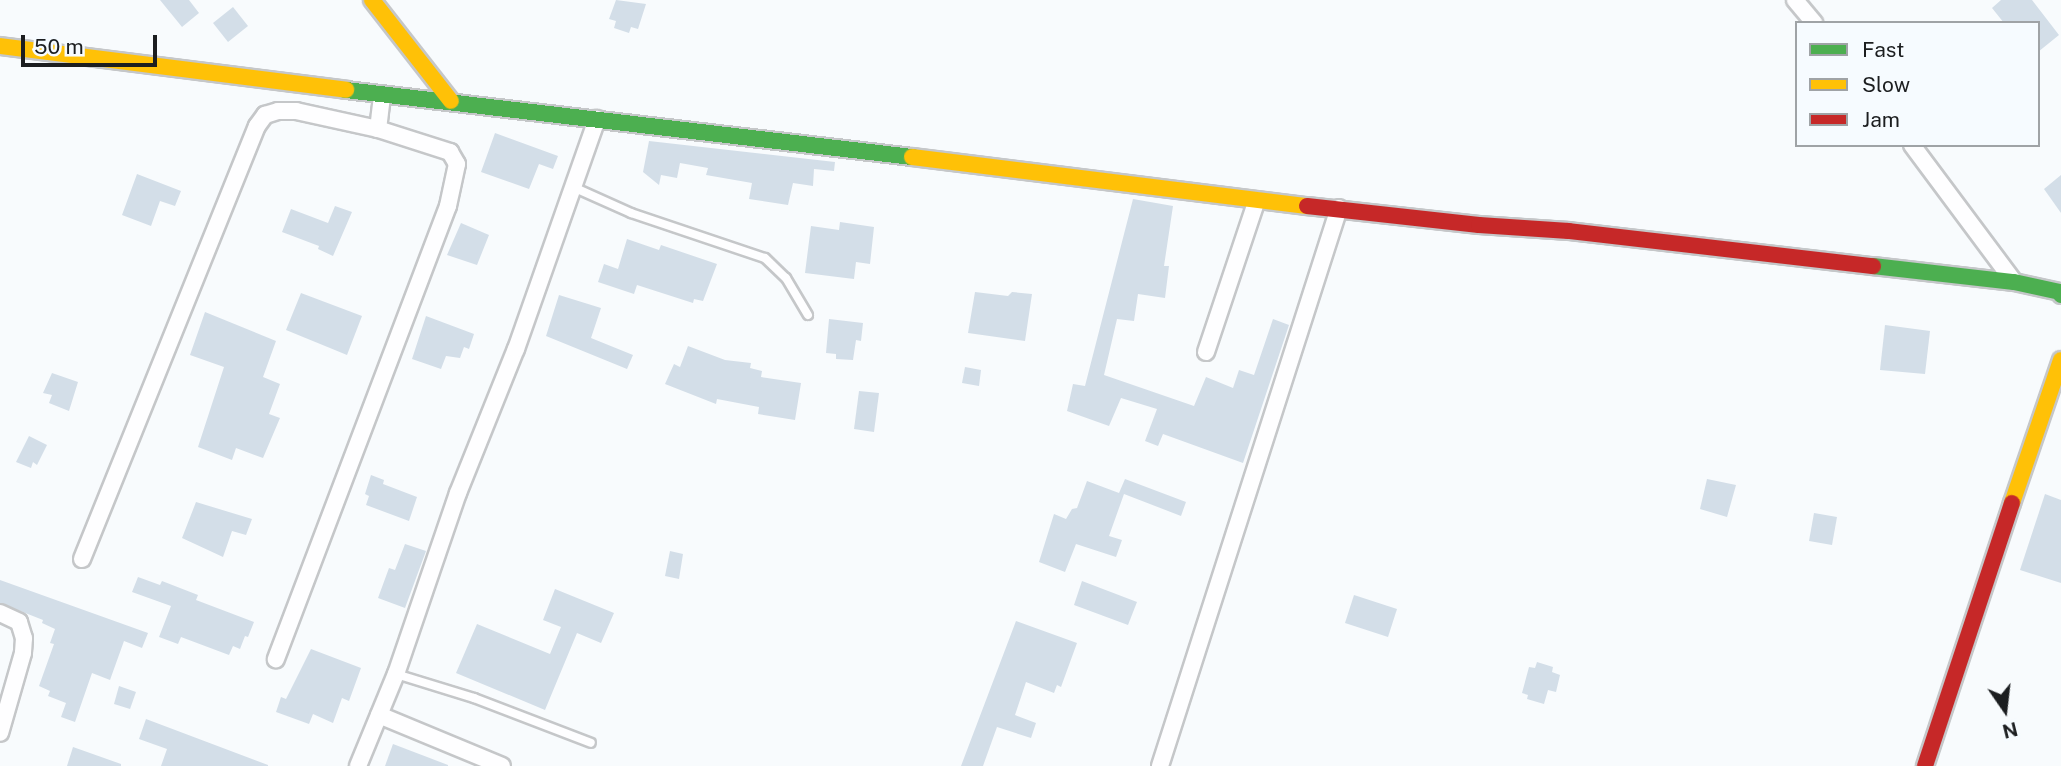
<!DOCTYPE html>
<style>
body{margin:0}
#map{position:relative;width:2061px;height:766px;overflow:hidden;background:#f8fbfd;font-family:"Public Sans",sans-serif}
div>[style]{position:absolute}
.building>*{inset:0;background:#d3dee8}
.roads{filter:drop-shadow(2px 0 #c5c7c9) drop-shadow(-2px 0 #c5c7c9) drop-shadow(0 2px #c5c7c9) drop-shadow(0 -2px #c5c7c9)}
.lane>*{height:8px;margin:-4px;padding:0 4px;transform-origin:4px;border-radius:4px;background:#fefeff}
.street>*{height:16px;margin:-8px;padding:0 8px;transform-origin:8px;border-radius:8px;background:#fefeff}
.fast>*{height:16px;margin:-8px;padding:0 8px;transform-origin:8px;border-radius:8px;background:#4caf50}
.slow>*{height:16px;margin:-8px;padding:0 8px;transform-origin:8px;border-radius:8px;background:#ffc107}
.jam>*{height:16px;margin:-8px;padding:0 8px;transform-origin:8px;border-radius:8px;background:#c62828}
span{translate:-50% -50%;white-space:nowrap;text-align:center;line-height:1.15;-webkit-text-stroke:6px #f6fbff;paint-order:stroke}
.legend{position:absolute;left:1795px;top:21px;width:245px;height:126px;box-sizing:border-box;background:#f6fbff;border:2px solid #9fa3a6;margin:0;padding:9px 12px;list-style:none;font-size:21px;color:#1c1e20}
.legend li{display:flex;align-items:center;gap:14px;height:35px}
.legend b{width:35px;border:2px solid #9fa3a6}
.north{position:absolute;left:1970px;top:675px;width:70px;height:70px;-webkit-text-stroke:5px #f6fbff;paint-order:stroke;rotate:166deg;font-size:19px;font-weight:700;line-height:28px;text-align:center;color:#1c1e20}
.north::after{content:'';display:block;margin:auto;width:24px;height:32px;background:#1c1e20;clip-path:polygon(50% 0,100% 100%,50% 72%,0 100%)}
.scale{position:absolute;left:21px;top:35px;width:136px;height:32px;box-sizing:border-box;border:4px solid #1c1e20;border-top:0;padding-left:9px;font-size:21px;line-height:24px;white-space:nowrap;color:#1c1e20;-webkit-text-stroke:5px #f6fbff;paint-order:stroke}
</style>
<div id="map">
<div class="building">
<i style="clip-path:polygon(160px 0,189px 0,199px 13px,182px 27px)"></i>
<i style="clip-path:polygon(616px 0,646px 4px,638px 29px,631px 27px,629px 33px,614px 28px,616px 21px,609px 19px)"></i>
<i style="clip-path:polygon(2001px 0,2032px 0,2059px 35px,2038px 52px,2038px 23px,2004px 23px,1992px 8px)"></i>
<i style="clip-path:polygon(233px 7px,248px 26px,228px 42px,213px 23px)"></i>
<i style="clip-path:polygon(495px 133px,558px 156px,553px 169px,539px 164px,529px 189px,481px 172px)"></i>
<i style="clip-path:polygon(649px 141px,835px 162px,834px 171px,814px 169px,813px 186px,793px 183px,788px 205px,749px 199px,752px 183px,706px 175px,708px 168px,680px 163px,677px 178px,661px 175px,659px 185px,643px 172px)"></i>
<i style="clip-path:polygon(137px 174px,181px 191px,175px 206px,160px 201px,151px 226px,122px 215px)"></i>
<i style="clip-path:polygon(2061px 175px,2061px 213px,2044px 189px)"></i>
<i style="clip-path:polygon(1133px 199px,1173px 206px,1164px 266px,1169px 266px,1165px 298px,1138px 294px,1134px 321px,1117px 319px,1104px 375px,1194px 406px,1206px 377px,1233px 388px,1239px 370px,1254px 375px,1273px 319px,1289px 325px,1243px 463px,1163px 434px,1158px 446px,1145px 441px,1157px 409px,1121px 398px,1109px 426px,1067px 411px,1073px 384px,1085px 386px)"></i>
<i style="clip-path:polygon(335px 206px,352px 212px,333px 256px,318px 249px,319px 246px,282px 232px,291px 209px,328px 223px)"></i>
<i style="clip-path:polygon(840px 222px,874px 227px,870px 264px,856px 262px,854px 279px,805px 273px,811px 226px,839px 230px)"></i>
<i style="clip-path:polygon(461px 223px,489px 235px,477px 265px,447px 255px)"></i>
<i style="clip-path:polygon(627px 239px,659px 250px,661px 245px,717px 264px,703px 301px,694px 299px,693px 303px,637px 285px,634px 294px,598px 282px,604px 264px,618px 269px)"></i>
<i style="clip-path:polygon(975px 292px,1008px 296px,1012px 292px,1032px 294px,1025px 341px,968px 333px)"></i>
<i style="clip-path:polygon(301px 293px,362px 316px,347px 355px,286px 330px)"></i>
<i style="clip-path:polygon(559px 295px,601px 308px,591px 338px,633px 355px,627px 369px,546px 336px)"></i>
<i style="clip-path:polygon(205px 312px,276px 341px,263px 377px,280px 384px,269px 414px,280px 418px,263px 458px,236px 448px,232px 460px,198px 447px,224px 367px,190px 355px)"></i>
<i style="clip-path:polygon(426px 316px,474px 334px,469px 349px,464px 347px,460px 358px,446px 356px,441px 369px,412px 359px)"></i>
<i style="clip-path:polygon(829px 319px,863px 323px,861px 341px,856px 340px,853px 360px,836px 359px,836px 354px,826px 353px)"></i>
<i style="clip-path:polygon(1885px 325px,1930px 331px,1925px 374px,1880px 370px)"></i>
<i style="clip-path:polygon(688px 346px,725px 360px,751px 363px,750px 368px,762px 371px,761px 377px,801px 383px,795px 420px,758px 414px,759px 407px,717px 399px,716px 404px,665px 384px,674px 364px,680px 367px)"></i>
<i style="clip-path:polygon(965px 367px,981px 370px,979px 386px,962px 383px)"></i>
<i style="clip-path:polygon(52px 373px,78px 382px,69px 411px,49px 403px,52px 395px,43px 393px)"></i>
<i style="clip-path:polygon(859px 391px,879px 393px,874px 432px,854px 429px)"></i>
<i style="clip-path:polygon(29px 436px,47px 445px,37px 465px,33px 462px,31px 468px,16px 462px)"></i>
<i style="clip-path:polygon(371px 475px,384px 480px,383px 484px,417px 497px,409px 521px,366px 505px,369px 496px,365px 494px)"></i>
<i style="clip-path:polygon(1125px 479px,1186px 502px,1181px 516px,1124px 494px,1109px 536px,1122px 540px,1116px 557px,1076px 544px,1065px 572px,1039px 562px,1054px 514px,1066px 519px,1072px 509px,1077px 508px,1087px 481px,1119px 493px)"></i>
<i style="clip-path:polygon(1707px 479px,1736px 485px,1727px 517px,1700px 509px)"></i>
<i style="clip-path:polygon(2045px 494px,2061px 500px,2061px 583px,2020px 570px)"></i>
<i style="clip-path:polygon(196px 502px,252px 519px,246px 535px,232px 531px,223px 557px,182px 538px)"></i>
<i style="clip-path:polygon(1814px 513px,1837px 517px,1832px 545px,1809px 541px)"></i>
<i style="clip-path:polygon(405px 544px,426px 551px,405px 608px,378px 598px,389px 568px,395px 570px)"></i>
<i style="clip-path:polygon(670px 551px,683px 554px,679px 579px,665px 576px)"></i>
<i style="clip-path:polygon(138px 577px,160px 585px,162px 581px,198px 595px,196px 600px,254px 622px,248px 637px,245px 636px,240px 649px,233px 646px,229px 655px,181px 637px,178px 644px,159px 637px,171px 606px,132px 592px)"></i>
<i style="clip-path:polygon(0 580px,148px 633px,142px 648px,124px 641px,110px 680px,92px 673px,75px 722px,61px 717px,66px 703px,48px 696px,50px 691px,39px 686px,54px 644px,50px 643px,55px 629px,42px 623px,43px 620px,0 603px)"></i>
<i style="clip-path:polygon(1082px 581px,1137px 602px,1128px 625px,1074px 605px)"></i>
<i style="clip-path:polygon(555px 589px,614px 613px,601px 643px,577px 633px,545px 710px,456px 673px,477px 624px,550px 654px,561px 627px,543px 620px)"></i>
<i style="clip-path:polygon(1354px 595px,1397px 609px,1388px 637px,1345px 623px)"></i>
<i style="clip-path:polygon(1016px 621px,1077px 643px,1061px 687px,1057px 685px,1054px 693px,1026px 682px,1015px 715px,1036px 723px,1031px 738px,997px 727px,983px 766px,961px 766px)"></i>
<i style="clip-path:polygon(311px 649px,361px 668px,349px 701px,342px 698px,333px 723px,313px 714px,309px 724px,276px 712px,281px 697px,286px 699px)"></i>
<i style="clip-path:polygon(1537px 662px,1553px 667px,1552px 672px,1560px 675px,1556px 692px,1548px 690px,1544px 704px,1527px 699px,1528px 695px,1522px 693px,1529px 667px,1535px 668px)"></i>
<i style="clip-path:polygon(119px 686px,136px 692px,130px 709px,114px 704px)"></i>
<i style="clip-path:polygon(146px 719px,268px 765px,268px 766px,161px 766px,167px 749px,139px 739px)"></i>
<i style="clip-path:polygon(393px 744px,448px 765px,448px 766px,385px 766px)"></i>
<i style="clip-path:polygon(73px 747px,121px 764px,121px 766px,67px 766px)"></i>
</div>
<div class="roads">
<div class="lane">
<i style="left:573px;top:187px;width:64px;rotate:24.1deg"></i>
<i style="left:631px;top:213px;width:141px;rotate:18.6deg"></i>
<i style="left:765px;top:258px;width:29px;rotate:44deg"></i>
<i style="left:786px;top:278px;width:43px;rotate:59.3deg"></i>
<i style="left:396px;top:674px;width:82px;rotate:17.1deg"></i>
<i style="left:474px;top:698px;width:125px;rotate:21deg"></i>
</div>
<div class="street">
<i style="left:1795px;top:0;width:30px;rotate:50deg"></i>
<i style="left:378px;top:129px;width:34px;rotate:-83deg"></i>
<i style="left:1912px;top:145px;width:171px;rotate:53.3deg"></i>
<i style="left:1206px;top:352px;width:160px;rotate:-71.5deg"></i>
<i style="left:82px;top:559px;width:467px;rotate:-68deg"></i>
<i style="left:257px;top:126px;width:14px;rotate:-54deg"></i>
<i style="left:265px;top:115px;width:14px;rotate:-17deg"></i>
<i style="left:278px;top:111px;width:18px"></i>
<i style="left:296px;top:111px;width:84px;rotate:12.4deg"></i>
<i style="left:378px;top:129px;width:76px;rotate:17.7deg"></i>
<i style="left:450px;top:152px;width:14px;rotate:60deg"></i>
<i style="left:457px;top:164px;width:43px;rotate:102.1deg"></i>
<i style="left:448px;top:206px;width:485px;rotate:110.8deg"></i>
<i style="left:0;top:613px;width:21px;rotate:25deg"></i>
<i style="left:19px;top:622px;width:17px;rotate:73deg"></i>
<i style="left:24px;top:638px;width:15px;rotate:94deg"></i>
<i style="left:23px;top:653px;width:83px;rotate:106deg"></i>
<i style="left:379px;top:715px;width:133px;rotate:22.5deg"></i>
<i style="left:358px;top:766px;width:100px;rotate:-67.6deg"></i>
<i style="left:396px;top:674px;width:191px;rotate:-71.1deg"></i>
<i style="left:458px;top:493px;width:155px;rotate:-68.1deg"></i>
<i style="left:516px;top:349px;width:244px;rotate:-70.6deg"></i>
<i style="left:1160px;top:766px;width:586px;rotate:-72.21deg"></i>
</div>
<div class="fast">
<i style="left:346px;top:90px;width:570px;rotate:6.75deg"></i>
<i style="left:1873px;top:266px;width:142px;rotate:6.5deg"></i>
<i style="left:2014px;top:282px;width:47px;rotate:12.3deg"></i>
<i style="left:2060px;top:292px;width:3px;rotate:72deg"></i>
</div>
<div class="slow">
<i style="left:372px;top:0;width:128px;rotate:52deg"></i>
<i style="left:0;top:46px;width:349px;rotate:7.2deg"></i>
<i style="left:912px;top:157px;width:398px;rotate:7.1deg"></i>
<i style="left:2012px;top:503px;width:151px;rotate:-71.1deg"></i>
</div>
<div class="jam">
<i style="left:1307px;top:206px;width:173px;rotate:6.3deg"></i>
<i style="left:1479px;top:225px;width:90px;rotate:3.8deg"></i>
<i style="left:1569px;top:231px;width:306px;rotate:6.6deg"></i>
<i style="left:1925px;top:766px;width:277px;rotate:-71.7deg"></i>
</div>
</div>
<ul class="legend">
<li><b style="height:9px;background:#4caf50"></b>Fast</li>
<li><b style="height:9px;background:#ffc107"></b>Slow</li>
<li><b style="height:9px;background:#c62828"></b>Jam</li>
</ul>
<div class="north">N</div>
<div class="scale">50 m</div>
</div>
